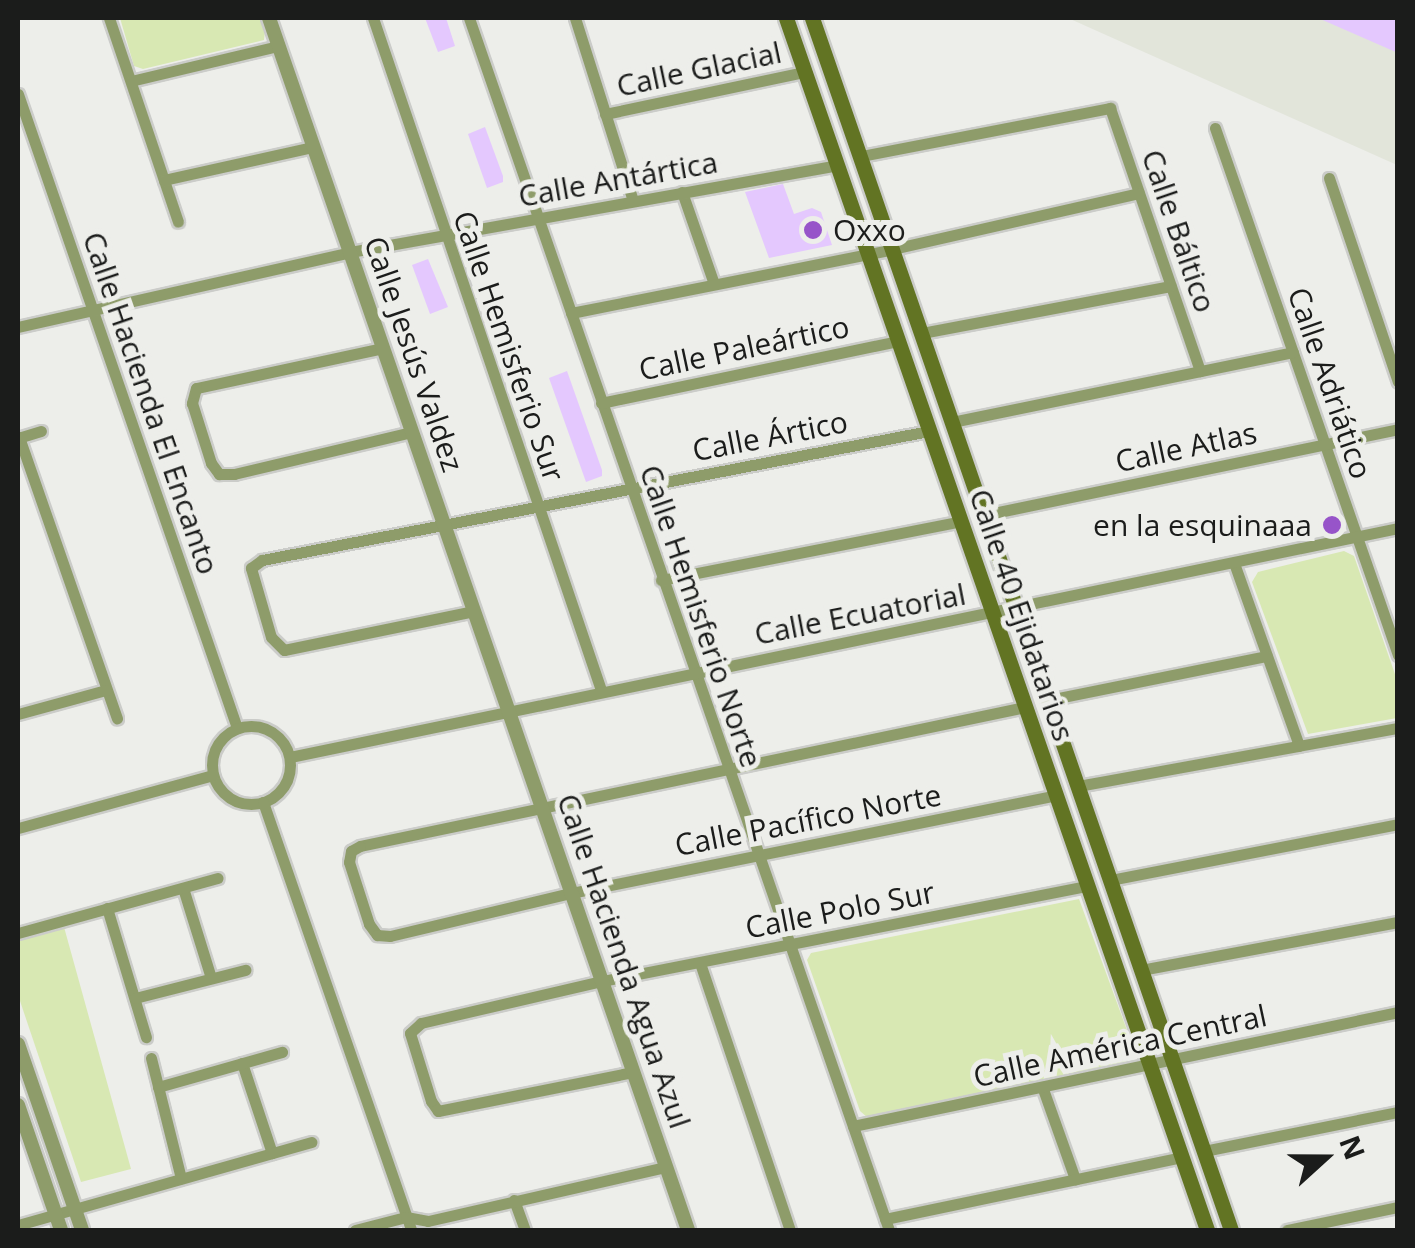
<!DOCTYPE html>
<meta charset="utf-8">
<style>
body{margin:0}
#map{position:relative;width:1415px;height:1248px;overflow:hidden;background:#edeeea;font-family:"Open Sans",sans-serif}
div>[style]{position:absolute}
.built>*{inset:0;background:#e2e5da}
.green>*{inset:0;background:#d8e8b3}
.building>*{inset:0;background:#e4c8fe}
.roads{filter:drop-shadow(2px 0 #cbccc9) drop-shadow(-2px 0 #cbccc9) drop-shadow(0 2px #cbccc9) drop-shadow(0 -2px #cbccc9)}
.minor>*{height:11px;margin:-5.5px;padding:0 5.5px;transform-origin:5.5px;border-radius:5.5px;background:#8e9c6a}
.minor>.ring{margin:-5.5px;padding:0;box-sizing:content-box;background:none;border:11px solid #8e9c6a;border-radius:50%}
.tertiary>*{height:14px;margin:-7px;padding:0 7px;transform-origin:7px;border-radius:7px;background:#8e9c6a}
.secondary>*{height:15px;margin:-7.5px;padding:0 7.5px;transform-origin:7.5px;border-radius:7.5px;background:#627423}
.dots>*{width:28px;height:28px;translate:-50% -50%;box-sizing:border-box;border:5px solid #edeeea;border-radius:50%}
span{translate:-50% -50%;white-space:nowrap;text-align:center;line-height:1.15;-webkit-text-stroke:10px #edeeea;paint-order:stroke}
.street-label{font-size:30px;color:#1b1c1b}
.poi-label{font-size:30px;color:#1b1c1b}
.left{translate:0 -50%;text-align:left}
.right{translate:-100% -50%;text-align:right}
.frame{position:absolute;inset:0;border:20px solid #1b1c1b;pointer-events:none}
.north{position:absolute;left:1275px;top:1108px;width:100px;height:100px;-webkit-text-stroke:8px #edeeea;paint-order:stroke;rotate:69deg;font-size:28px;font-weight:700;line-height:40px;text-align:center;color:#1b1c1b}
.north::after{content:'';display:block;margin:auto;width:35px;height:45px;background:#1b1c1b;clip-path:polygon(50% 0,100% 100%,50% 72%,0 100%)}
</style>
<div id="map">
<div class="built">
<i style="clip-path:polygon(1068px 18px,1397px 18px,1397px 165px)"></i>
</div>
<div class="green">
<i style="clip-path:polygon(120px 18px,261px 18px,265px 31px,264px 40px,143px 69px,134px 66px)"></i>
<i style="clip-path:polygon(1344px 551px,1354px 556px,1397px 680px,1397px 718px,1308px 734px,1252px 582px,1258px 572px)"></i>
<i style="clip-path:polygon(1079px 899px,1135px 1052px,1127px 1061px,868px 1118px,860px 1111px,807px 960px,811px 953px)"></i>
<i style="clip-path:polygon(64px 927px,131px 1169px,81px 1182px,18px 995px,18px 940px)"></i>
</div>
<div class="building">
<i style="clip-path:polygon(425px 18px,446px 18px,455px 46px,438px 52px)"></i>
<i style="clip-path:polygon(1318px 18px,1398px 18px,1398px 53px)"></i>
<i style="clip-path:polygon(485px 127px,503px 176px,503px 182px,487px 188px,468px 134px)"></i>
<i style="clip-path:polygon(783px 184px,794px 214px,812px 208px,821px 212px,832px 245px,769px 258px,745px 192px)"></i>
<i style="clip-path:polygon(428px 259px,448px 307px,430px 314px,412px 265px)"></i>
<i style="clip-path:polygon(567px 371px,602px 470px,602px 476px,586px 482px,549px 378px)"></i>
</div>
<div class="roads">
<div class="minor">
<i style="left:109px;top:18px;width:215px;rotate:71.3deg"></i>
<i style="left:373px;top:18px;width:710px;rotate:71.26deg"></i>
<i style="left:469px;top:18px;width:1283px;rotate:70.89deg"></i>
<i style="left:575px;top:18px;width:192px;rotate:72.4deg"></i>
<i style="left:131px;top:81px;width:151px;rotate:-13.4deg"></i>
<i style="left:18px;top:94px;width:671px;rotate:70.94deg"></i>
<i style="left:605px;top:114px;width:204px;rotate:-11.9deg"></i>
<i style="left:1215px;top:128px;width:558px;rotate:70.85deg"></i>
<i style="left:861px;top:156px;width:254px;rotate:-10.9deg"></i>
<i style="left:1110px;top:108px;width:278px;rotate:71.1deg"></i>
<i style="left:1329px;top:178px;width:215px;rotate:71.3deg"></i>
<i style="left:164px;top:180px;width:153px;rotate:-12.5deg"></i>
<i style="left:682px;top:192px;width:97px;rotate:70.8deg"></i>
<i style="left:571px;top:313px;width:328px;rotate:-11.2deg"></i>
<i style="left:893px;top:249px;width:252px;rotate:-12.8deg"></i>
<i style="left:18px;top:327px;width:340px;rotate:-12.7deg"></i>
<i style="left:350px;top:252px;width:495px;rotate:-10.1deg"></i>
<i style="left:922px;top:333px;width:253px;rotate:-10.7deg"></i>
<i style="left:383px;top:348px;width:191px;rotate:167.9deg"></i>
<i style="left:196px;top:388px;width:16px;rotate:105deg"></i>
<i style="left:192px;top:403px;width:63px;rotate:72.4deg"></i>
<i style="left:211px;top:463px;width:14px;rotate:54deg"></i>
<i style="left:219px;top:474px;width:15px"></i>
<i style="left:234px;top:474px;width:183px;rotate:-13.3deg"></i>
<i style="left:601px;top:403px;width:303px;rotate:-11.8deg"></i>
<i style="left:952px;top:422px;width:348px;rotate:-11.6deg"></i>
<i style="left:19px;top:437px;width:298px;rotate:70.8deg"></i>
<i style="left:18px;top:438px;width:24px;rotate:-17deg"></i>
<i style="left:984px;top:515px;width:423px;rotate:-11.7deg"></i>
<i style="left:1234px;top:563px;width:194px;rotate:70.4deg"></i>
<i style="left:661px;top:580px;width:306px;rotate:-11.1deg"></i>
<i style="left:474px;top:611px;width:194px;rotate:168.4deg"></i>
<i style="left:284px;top:650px;width:18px;rotate:-135deg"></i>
<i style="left:271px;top:637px;width:72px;rotate:-106.2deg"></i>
<i style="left:251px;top:568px;width:14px;rotate:-36deg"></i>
<i style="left:262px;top:560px;width:679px;rotate:-10.95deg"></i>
<i style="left:1048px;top:700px;width:223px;rotate:-11.4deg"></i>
<i style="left:1025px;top:707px;width:679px;rotate:168.19deg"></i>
<i style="left:360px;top:846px;width:10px;rotate:151deg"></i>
<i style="left:351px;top:851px;width:11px;rotate:100deg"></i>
<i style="left:349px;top:862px;width:65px;rotate:72.1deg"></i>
<i style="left:369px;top:924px;width:14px;rotate:54deg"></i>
<i style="left:377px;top:935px;width:13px;rotate:4deg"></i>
<i style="left:390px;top:936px;width:186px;rotate:-13.4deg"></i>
<i style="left:571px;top:893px;width:495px;rotate:-11.4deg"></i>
<i style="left:18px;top:714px;width:91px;rotate:-15.3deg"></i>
<i class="ring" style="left:212px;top:726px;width:67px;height:67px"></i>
<i style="left:290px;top:757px;width:1131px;rotate:-11.68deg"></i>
<i style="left:1078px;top:786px;width:325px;rotate:-10.3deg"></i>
<i style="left:263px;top:802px;width:453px;rotate:70.9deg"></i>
<i style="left:18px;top:828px;width:202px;rotate:-15.2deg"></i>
<i style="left:1110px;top:880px;width:293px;rotate:-11deg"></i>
<i style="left:183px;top:888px;width:94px;rotate:72.7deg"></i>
<i style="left:107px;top:908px;width:135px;rotate:73.2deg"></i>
<i style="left:18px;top:933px;width:207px;rotate:-15.4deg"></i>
<i style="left:700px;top:963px;width:282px;rotate:71.4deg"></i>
<i style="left:1141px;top:970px;width:261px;rotate:-10.6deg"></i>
<i style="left:135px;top:998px;width:114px;rotate:-14.3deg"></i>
<i style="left:151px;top:1058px;width:124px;rotate:76deg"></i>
<i style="left:242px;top:1063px;width:95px;rotate:71.6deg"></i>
<i style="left:633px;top:1072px;width:199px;rotate:168.7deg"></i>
<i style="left:438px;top:1111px;width:12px;rotate:-125deg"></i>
<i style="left:431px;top:1101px;width:71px;rotate:-107.2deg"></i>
<i style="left:410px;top:1033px;width:15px;rotate:-42deg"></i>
<i style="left:421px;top:1023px;width:186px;rotate:-13.1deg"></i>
<i style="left:602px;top:981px;width:494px;rotate:-11.1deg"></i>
<i style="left:158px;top:1087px;width:129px;rotate:-15.8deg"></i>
<i style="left:1043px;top:1089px;width:96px;rotate:70.4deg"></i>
<i style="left:853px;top:1126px;width:557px;rotate:-11.81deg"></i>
<i style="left:1204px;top:1151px;width:198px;rotate:-11.4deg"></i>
<i style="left:514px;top:1200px;width:32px;rotate:70deg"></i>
<i style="left:885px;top:1219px;width:303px;rotate:-11.8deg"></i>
<i style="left:18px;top:1225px;width:305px;rotate:-15.8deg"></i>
<i style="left:355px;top:1230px;width:53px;rotate:-14.3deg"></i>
<i style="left:406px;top:1217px;width:22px;rotate:10deg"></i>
<i style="left:428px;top:1221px;width:244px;rotate:-12.8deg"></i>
<i style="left:1287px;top:1230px;width:113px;rotate:-11.7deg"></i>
</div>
<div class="tertiary">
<i style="left:269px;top:18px;width:1282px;rotate:70.93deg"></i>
<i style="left:18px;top:1044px;width:197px;rotate:71deg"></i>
<i style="left:18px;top:1105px;width:132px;rotate:71deg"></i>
</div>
<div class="secondary">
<i style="left:786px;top:18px;width:1283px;rotate:70.84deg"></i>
<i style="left:812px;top:18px;width:1282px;rotate:70.93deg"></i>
</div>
</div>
<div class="dots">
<i style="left:813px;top:230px;background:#9754c9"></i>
<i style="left:1332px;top:525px;background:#9754c9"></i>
</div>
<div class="street-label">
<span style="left:699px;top:69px;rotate:-12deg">Calle Glacial</span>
<span style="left:618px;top:179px;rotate:-10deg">Calle Antártica</span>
<span style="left:1179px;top:231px;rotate:71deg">Calle Báltico</span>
<span style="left:509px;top:346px;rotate:71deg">Calle Hemisferio Sur</span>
<span style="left:744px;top:348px;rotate:-12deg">Calle Paleártico</span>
<span style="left:414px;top:354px;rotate:71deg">Calle Jesús Valdez</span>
<span style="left:1330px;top:383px;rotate:71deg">Calle Adriático</span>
<span style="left:151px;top:403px;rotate:71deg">Calle Hacienda El Encanto</span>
<span style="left:770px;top:436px;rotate:-11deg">Calle Ártico</span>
<span style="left:1186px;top:447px;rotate:-12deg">Calle Atlas</span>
<span style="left:860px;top:614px;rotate:-11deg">Calle Ecuatorial</span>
<span style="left:1022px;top:615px;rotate:71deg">Calle 40 Ejidatarios</span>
<span style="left:701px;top:616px;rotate:71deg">Calle Hemisferio Norte</span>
<span style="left:808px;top:820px;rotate:-11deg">Calle Pacífico Norte</span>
<span style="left:840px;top:910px;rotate:-11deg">Calle Polo Sur</span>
<span style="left:624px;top:961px;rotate:71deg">Calle Hacienda Agua Azul</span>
<span style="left:1120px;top:1046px;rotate:-12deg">Calle América Central</span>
</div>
<div class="poi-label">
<span class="left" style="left:833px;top:230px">Oxxo</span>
<span class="right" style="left:1312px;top:525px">en la esquinaaa</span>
</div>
<div class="frame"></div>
<div class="north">N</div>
</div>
